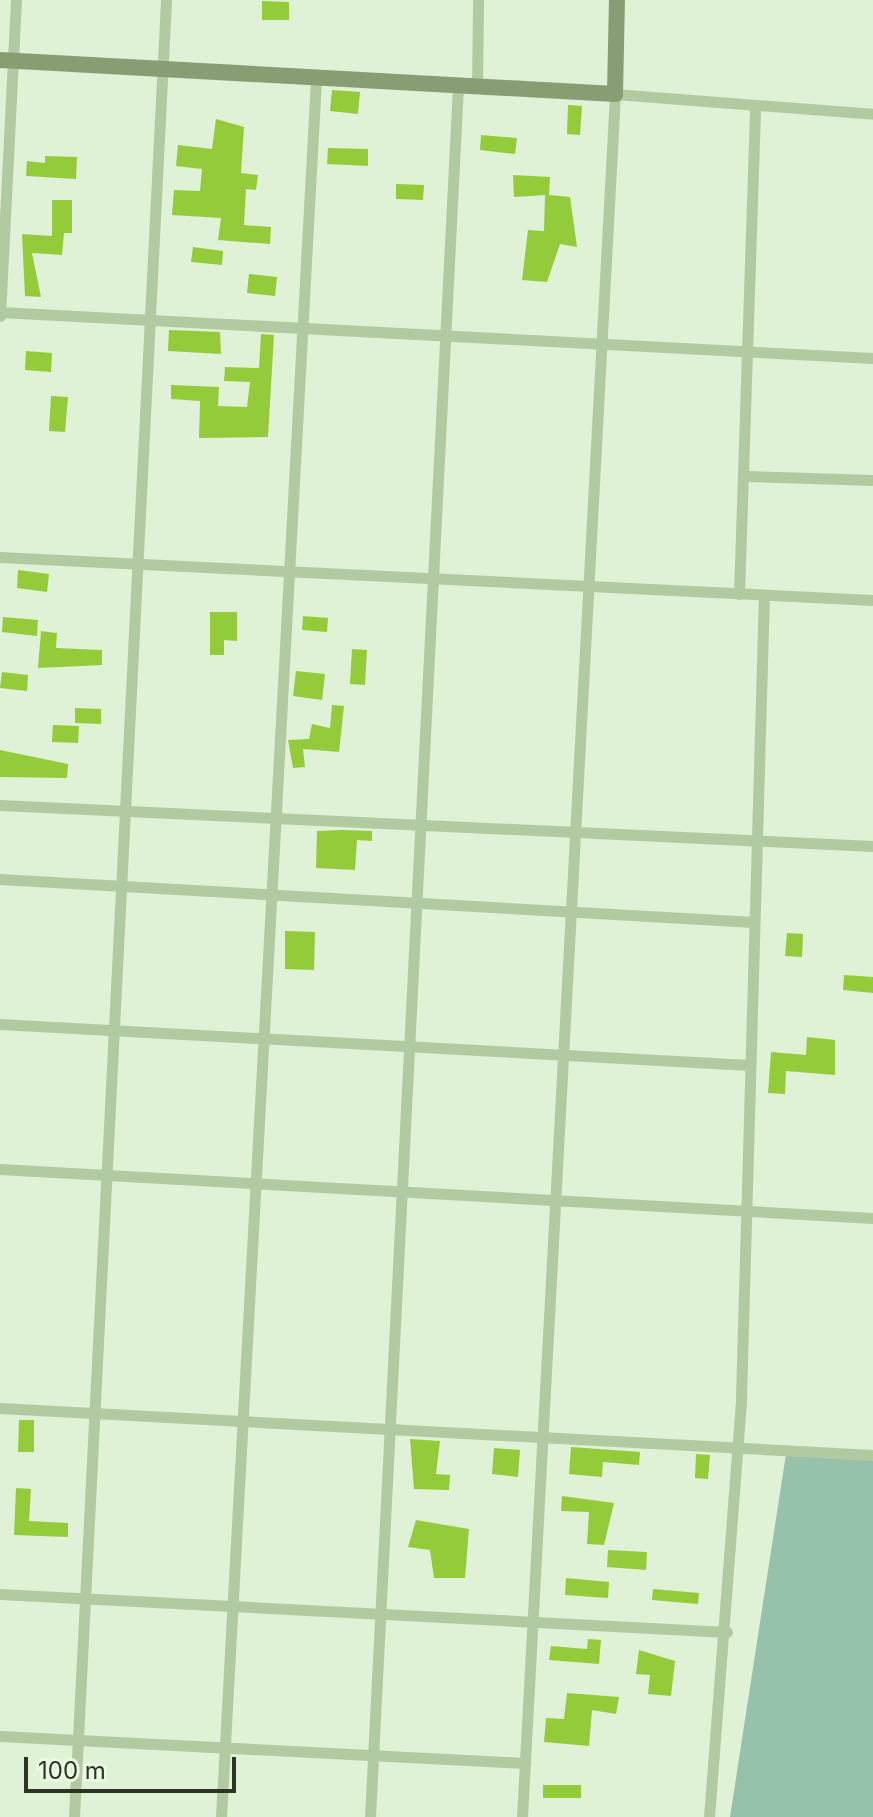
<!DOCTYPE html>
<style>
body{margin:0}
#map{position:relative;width:873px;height:1817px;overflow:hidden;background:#dff2d6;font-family:Inter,sans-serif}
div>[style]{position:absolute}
.green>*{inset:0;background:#96c1ab}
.building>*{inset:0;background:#93cb3b}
.street>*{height:11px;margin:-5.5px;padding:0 5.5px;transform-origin:5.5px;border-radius:5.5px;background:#b2caa2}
.secondary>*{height:16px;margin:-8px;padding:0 8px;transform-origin:8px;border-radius:8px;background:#889d74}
span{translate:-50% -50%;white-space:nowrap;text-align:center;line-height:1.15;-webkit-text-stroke:7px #e9f9e2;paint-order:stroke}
.scale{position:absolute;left:24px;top:1757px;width:212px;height:36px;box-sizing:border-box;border:4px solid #2d3425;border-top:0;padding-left:10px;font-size:24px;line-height:28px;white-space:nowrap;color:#2d3425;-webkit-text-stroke:6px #e9f9e2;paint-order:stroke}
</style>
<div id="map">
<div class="green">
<i style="clip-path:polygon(786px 1454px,873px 1459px,873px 1817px,730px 1817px)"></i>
</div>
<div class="building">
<i style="clip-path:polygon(262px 1px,289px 2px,289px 20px,262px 20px)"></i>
<i style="clip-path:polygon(332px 90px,360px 92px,358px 114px,330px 111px)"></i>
<i style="clip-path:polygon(568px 105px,582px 106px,580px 135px,567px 134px)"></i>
<i style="clip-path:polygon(216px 119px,244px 127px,241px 173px,258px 175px,256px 190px,246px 189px,244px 225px,271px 227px,270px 244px,218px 240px,221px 218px,172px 215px,174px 190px,200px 191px,202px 169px,176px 166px,178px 145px,212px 149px)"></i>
<i style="clip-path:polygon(481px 135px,517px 138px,515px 154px,480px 150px)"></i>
<i style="clip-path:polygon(328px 148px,368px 149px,368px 166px,327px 164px)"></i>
<i style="clip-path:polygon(45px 156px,77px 157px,76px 179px,26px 176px,27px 161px,45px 163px)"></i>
<i style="clip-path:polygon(513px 175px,550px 177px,549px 195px,570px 197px,577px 247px,560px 244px,547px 282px,522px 280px,528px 230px,544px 231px,545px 195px,514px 197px)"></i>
<i style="clip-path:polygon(396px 184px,424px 185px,423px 200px,396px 199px)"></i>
<i style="clip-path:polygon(52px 200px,72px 200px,72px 233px,64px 233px,62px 255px,32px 253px,41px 297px,25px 296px,22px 234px,52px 236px)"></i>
<i style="clip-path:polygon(193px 247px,223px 251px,222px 265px,191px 262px)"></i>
<i style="clip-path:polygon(249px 274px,277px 277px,275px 296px,247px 293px)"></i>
<i style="clip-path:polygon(169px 330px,220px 332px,221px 354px,168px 351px)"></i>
<i style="clip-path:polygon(261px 334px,274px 335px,268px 437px,199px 438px,200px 401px,171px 399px,171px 385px,219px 387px,218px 406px,247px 407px,250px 382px,224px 381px,225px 367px,259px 368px)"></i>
<i style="clip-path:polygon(26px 351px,52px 353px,51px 372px,25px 370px)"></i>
<i style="clip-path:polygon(51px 396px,68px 397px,65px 432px,49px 431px)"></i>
<i style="clip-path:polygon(18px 570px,49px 574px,47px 592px,17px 588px)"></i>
<i style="clip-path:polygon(210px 612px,237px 612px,237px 641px,224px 640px,224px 655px,210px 655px)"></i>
<i style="clip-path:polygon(303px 616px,328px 618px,327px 632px,302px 630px)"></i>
<i style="clip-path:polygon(3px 617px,38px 620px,37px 636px,2px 632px)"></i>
<i style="clip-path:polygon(41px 631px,57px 633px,56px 648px,102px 650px,102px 665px,38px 668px)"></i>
<i style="clip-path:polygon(352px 649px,367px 650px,365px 685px,350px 684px)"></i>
<i style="clip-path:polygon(296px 671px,325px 674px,322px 700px,293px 696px)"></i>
<i style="clip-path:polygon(2px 672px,28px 675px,27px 691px,0 688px)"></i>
<i style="clip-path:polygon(332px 705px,344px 706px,339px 752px,303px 749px,305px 767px,293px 768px,288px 740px,309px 739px,312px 724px,330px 728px)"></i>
<i style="clip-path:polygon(75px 708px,101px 709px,101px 724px,75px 723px)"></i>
<i style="clip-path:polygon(53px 725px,79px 726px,78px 743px,52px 742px)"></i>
<i style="clip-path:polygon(0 750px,68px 764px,67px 778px,0 777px)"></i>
<i style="clip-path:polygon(342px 830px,372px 831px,372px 841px,357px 840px,355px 870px,316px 868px,317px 831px)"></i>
<i style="clip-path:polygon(285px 931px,315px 932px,314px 970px,285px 969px)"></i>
<i style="clip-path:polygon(787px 933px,803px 934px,802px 957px,785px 956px)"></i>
<i style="clip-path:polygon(844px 975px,873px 977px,873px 993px,843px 990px)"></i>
<i style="clip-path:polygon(807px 1037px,835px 1040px,835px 1075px,786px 1071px,785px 1094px,768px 1093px,771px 1052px,806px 1055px)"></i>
<i style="clip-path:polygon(19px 1420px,34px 1420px,34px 1452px,18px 1452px)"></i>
<i style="clip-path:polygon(410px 1439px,440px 1441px,436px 1474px,450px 1475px,449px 1490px,414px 1489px)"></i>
<i style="clip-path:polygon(571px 1447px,640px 1452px,639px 1465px,603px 1462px,602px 1477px,569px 1474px)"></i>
<i style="clip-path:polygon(494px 1448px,520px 1450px,518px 1477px,492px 1474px)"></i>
<i style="clip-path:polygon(696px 1454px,710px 1455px,708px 1479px,695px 1478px)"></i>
<i style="clip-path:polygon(16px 1488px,31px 1489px,29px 1521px,68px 1523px,68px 1537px,14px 1535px)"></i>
<i style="clip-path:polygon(562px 1496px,614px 1503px,604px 1545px,587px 1544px,589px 1512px,561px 1511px)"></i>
<i style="clip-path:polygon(416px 1520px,469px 1529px,465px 1578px,434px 1578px,430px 1550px,408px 1547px)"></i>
<i style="clip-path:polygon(608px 1550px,647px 1552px,646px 1570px,607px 1567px)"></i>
<i style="clip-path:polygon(566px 1578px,609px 1582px,608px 1598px,565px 1595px)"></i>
<i style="clip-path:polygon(653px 1589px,699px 1593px,698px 1604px,652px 1600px)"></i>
<i style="clip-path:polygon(588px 1639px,601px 1640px,599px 1664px,549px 1660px,551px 1646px,587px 1649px)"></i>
<i style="clip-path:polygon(639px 1650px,675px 1661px,671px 1696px,648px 1694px,650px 1675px,636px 1674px)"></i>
<i style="clip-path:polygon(567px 1693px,619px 1697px,616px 1714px,592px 1710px,589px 1746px,544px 1742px,546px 1718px,564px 1719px)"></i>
<i style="clip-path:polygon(543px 1785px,581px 1785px,581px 1798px,543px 1798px)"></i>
</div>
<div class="street">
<i style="left:477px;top:87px;width:87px;rotate:-89.3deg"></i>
<i style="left:0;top:312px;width:874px;rotate:3.02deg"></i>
<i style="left:0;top:316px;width:316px;rotate:-87.1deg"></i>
<i style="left:746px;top:476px;width:127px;rotate:1.8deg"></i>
<i style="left:0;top:557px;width:874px;rotate:2.82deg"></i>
<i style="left:739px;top:594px;width:489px;rotate:-88.1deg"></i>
<i style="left:0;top:805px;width:874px;rotate:2.69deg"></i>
<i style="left:0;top:879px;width:755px;rotate:3.26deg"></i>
<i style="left:0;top:1024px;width:750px;rotate:3.13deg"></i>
<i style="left:0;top:1169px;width:874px;rotate:3.21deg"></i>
<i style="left:0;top:1408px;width:874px;rotate:3.08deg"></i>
<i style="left:0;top:1594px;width:728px;rotate:2.99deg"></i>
<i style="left:0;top:1736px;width:526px;rotate:2.94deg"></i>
<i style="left:74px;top:1817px;width:1819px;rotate:-87.1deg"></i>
<i style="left:221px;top:1817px;width:1742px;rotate:-86.87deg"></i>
<i style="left:370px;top:1817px;width:1733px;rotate:-87.09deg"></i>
<i style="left:522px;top:1817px;width:1726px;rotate:-86.91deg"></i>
<i style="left:615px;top:94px;width:259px;rotate:4.4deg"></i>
<i style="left:709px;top:1817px;width:421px;rotate:-85.6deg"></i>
<i style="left:741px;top:1397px;width:802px;rotate:-88.36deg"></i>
</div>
<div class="secondary">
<i style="left:0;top:60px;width:616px;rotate:3.16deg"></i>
<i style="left:615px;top:94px;width:94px;rotate:-88.8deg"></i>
</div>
<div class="scale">100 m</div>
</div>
